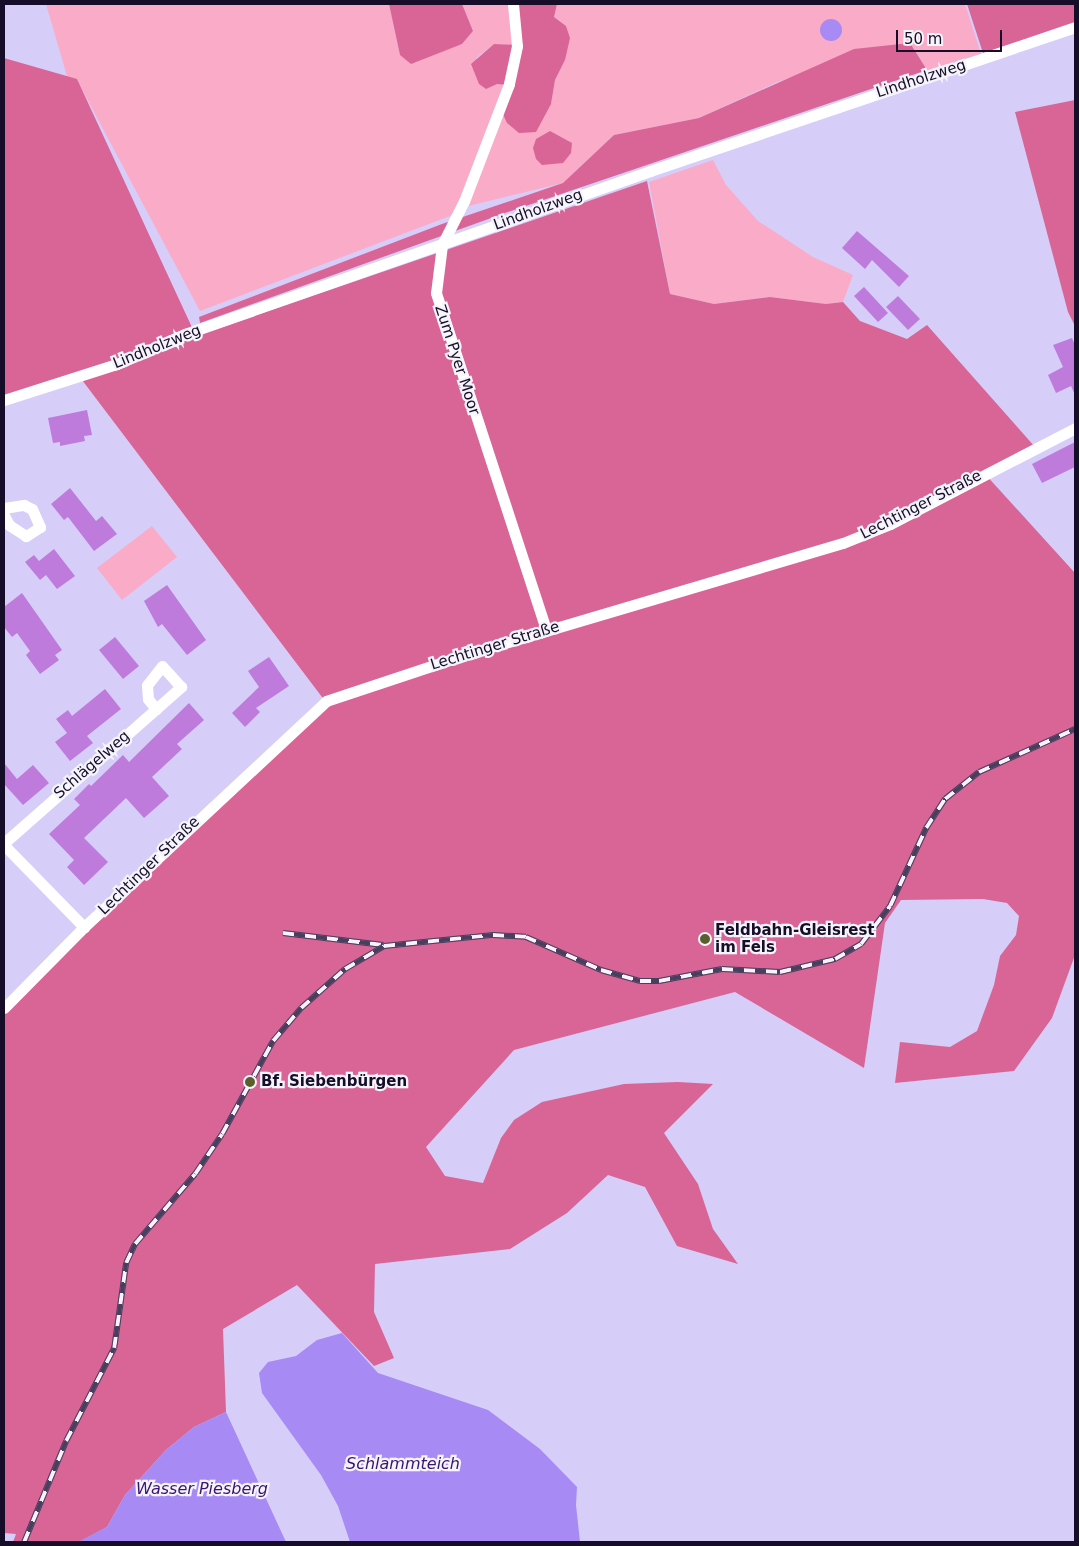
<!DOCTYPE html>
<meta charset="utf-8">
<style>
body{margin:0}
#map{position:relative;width:1079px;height:1546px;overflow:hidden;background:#d6cdf9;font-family:"DejaVu Sans",sans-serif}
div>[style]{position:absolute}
.green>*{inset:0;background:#faabc8}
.forest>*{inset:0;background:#d86596}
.water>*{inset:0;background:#a88af4}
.round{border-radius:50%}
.building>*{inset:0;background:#bf7bdc}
.minor>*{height:11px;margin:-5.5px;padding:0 5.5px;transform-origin:5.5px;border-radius:5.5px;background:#fff}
.rail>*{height:5.5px;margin-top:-2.75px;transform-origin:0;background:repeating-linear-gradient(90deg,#f5f4fb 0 11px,#473f5e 0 22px);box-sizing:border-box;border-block:1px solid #473f5e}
.dots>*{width:14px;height:14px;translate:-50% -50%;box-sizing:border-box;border:2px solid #f5f4fb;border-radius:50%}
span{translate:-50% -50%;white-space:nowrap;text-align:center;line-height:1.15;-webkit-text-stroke:4.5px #f5f4fb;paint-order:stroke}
.street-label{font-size:15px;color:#160e28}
.poi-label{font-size:15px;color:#160e28;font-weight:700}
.left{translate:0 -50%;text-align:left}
.water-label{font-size:16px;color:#3b1472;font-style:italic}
.frame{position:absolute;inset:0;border:5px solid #160e28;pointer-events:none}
.scale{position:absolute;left:896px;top:30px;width:106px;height:22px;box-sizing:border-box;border:2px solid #160e28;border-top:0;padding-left:6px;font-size:15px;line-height:18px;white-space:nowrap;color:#160e28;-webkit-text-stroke:4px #f5f4fb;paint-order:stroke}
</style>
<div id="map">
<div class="green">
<i style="clip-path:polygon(46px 4px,389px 4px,400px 55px,462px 44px,473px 31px,462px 4px,513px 4px,517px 46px,494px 44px,476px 58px,497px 84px,509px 84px,551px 104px,555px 80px,565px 60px,566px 26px,554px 17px,557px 4px,965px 4px,981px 54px,927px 70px,910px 43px,777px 82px,699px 118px,614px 135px,563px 183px,460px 208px,450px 216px,200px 311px,77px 80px,69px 83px)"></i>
<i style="clip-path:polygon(713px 160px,726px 185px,758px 221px,813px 257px,853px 275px,843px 302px,826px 304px,770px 297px,714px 304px,670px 294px,649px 182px)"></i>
<i style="clip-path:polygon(152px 526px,177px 557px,122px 600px,97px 568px)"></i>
</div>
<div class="forest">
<i style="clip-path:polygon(389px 4px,462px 4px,473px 31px,462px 44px,411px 64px,400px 55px)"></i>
<i style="clip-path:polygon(513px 4px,557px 4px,554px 17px,566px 26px,570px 38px,565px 60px,555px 80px,551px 104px,536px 132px,519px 133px,507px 123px,501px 110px,509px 85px,497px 84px,486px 89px,479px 84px,471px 64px,494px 44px,517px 45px)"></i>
<i style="clip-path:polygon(967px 4px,1075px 4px,1075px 24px,983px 53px)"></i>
<i style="clip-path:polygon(910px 43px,927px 70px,505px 213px,200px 323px,199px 317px,442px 224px,563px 183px,614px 135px,699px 118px,854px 49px)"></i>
<i style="clip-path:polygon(4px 58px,77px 79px,196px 336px,647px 181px,670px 294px,714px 304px,770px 297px,826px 304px,843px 302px,860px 321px,907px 339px,927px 325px,1035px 447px,985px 474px,1075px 573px,1075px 955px,1052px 1018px,1014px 1071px,895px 1083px,900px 1042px,950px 1047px,977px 1031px,994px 985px,1000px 956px,1016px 935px,1019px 916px,1007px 903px,983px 899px,901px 900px,885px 923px,864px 1068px,735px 992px,514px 1050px,426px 1147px,445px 1176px,483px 1183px,501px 1138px,514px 1120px,542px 1102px,624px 1084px,678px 1082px,713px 1084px,664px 1133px,698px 1184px,713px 1229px,738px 1264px,677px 1246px,645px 1187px,608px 1175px,567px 1213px,510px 1249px,375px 1264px,374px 1312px,394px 1358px,374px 1366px,297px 1285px,223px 1329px,226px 1412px,194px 1427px,166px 1450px,125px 1495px,107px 1527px,79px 1542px,13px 1542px,16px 1534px,4px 1533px,4px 1008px,325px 701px,79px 376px,4px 400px)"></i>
<i style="clip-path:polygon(1075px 100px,1075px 326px,1068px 312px,1015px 112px)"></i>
<i style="clip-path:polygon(550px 131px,572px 143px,571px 153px,563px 163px,542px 165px,536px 159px,533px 148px,536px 139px)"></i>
</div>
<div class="water">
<i class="round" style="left:820px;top:19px;width:22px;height:22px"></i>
<i style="clip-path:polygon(342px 1333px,378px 1373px,488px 1410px,540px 1449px,577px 1487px,576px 1505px,580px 1542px,350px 1542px,338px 1506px,321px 1475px,262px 1393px,259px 1373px,268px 1362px,296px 1356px,317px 1340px)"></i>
<i style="clip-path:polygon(226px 1412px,286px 1542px,78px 1542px,107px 1527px,125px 1495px,166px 1450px,194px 1427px)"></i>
</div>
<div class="building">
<i style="clip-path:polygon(857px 231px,909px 276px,899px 287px,872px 260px,865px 269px,842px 248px)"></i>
<i style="clip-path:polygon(864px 287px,888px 313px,878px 322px,854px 296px)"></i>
<i style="clip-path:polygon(898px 296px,920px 319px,908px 330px,886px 307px)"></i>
<i style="clip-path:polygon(1072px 338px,1075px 345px,1075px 395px,1071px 386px,1056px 393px,1048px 375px,1063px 367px,1053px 345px)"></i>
<i style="clip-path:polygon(87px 410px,92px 435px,84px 436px,85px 441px,60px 446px,60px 442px,53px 443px,48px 418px)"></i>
<i style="clip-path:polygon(1075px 442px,1075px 467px,1042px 483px,1032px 464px)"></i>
<i style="clip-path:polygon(70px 488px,96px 521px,102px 516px,117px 534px,94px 551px,68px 517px,64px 520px,51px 504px)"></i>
<i style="clip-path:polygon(54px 549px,75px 576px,57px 589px,46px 575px,40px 580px,25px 562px,34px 555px,39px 561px)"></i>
<i style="clip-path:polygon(167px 585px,206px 640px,187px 655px,162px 624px,158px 627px,144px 601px)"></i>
<i style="clip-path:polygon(22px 593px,62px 650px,55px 655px,59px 660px,40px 674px,26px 655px,30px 651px,17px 633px,12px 637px,4px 627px,4px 607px)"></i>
<i style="clip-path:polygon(115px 637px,139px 666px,123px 679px,99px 650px)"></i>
<i style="clip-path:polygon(269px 657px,289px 686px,256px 708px,260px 712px,245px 727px,232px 713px,259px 687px,248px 671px)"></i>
<i style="clip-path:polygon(105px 689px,121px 709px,87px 736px,93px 743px,70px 761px,55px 742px,67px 733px,56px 719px,68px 710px,72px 716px)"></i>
<i style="clip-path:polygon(189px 703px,204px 720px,177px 744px,182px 749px,152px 777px,169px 796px,144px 818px,126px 798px,84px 838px,108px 862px,84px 885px,67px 867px,74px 860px,49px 834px,80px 805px,74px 799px,89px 784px,91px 786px,123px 755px,129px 762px)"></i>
<i style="clip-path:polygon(4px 763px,17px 779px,33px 765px,49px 783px,23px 805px,4px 784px)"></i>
</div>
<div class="minor">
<i style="left:513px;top:4px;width:42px;rotate:84.6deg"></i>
<i style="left:517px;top:46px;width:39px;rotate:102deg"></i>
<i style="left:509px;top:84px;width:125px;rotate:111deg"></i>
<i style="left:464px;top:201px;width:49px;rotate:116.6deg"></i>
<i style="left:442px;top:245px;width:48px;rotate:97.1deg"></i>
<i style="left:436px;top:293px;width:354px;rotate:71.9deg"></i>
<i style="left:4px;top:400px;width:119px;rotate:-17.7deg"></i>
<i style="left:117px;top:364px;width:74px;rotate:-23.8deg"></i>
<i style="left:185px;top:334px;width:493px;rotate:-19.3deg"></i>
<i style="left:650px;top:171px;width:449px;rotate:-18.7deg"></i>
<i style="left:4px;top:508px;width:20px;rotate:-9deg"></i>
<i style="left:24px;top:505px;width:9px;rotate:27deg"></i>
<i style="left:32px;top:509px;width:20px;rotate:66deg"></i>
<i style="left:40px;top:527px;width:17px;rotate:147deg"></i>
<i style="left:26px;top:536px;width:20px;rotate:-147deg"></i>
<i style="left:9px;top:525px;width:11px;rotate:-117deg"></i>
<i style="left:4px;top:843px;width:113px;rotate:-41.4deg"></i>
<i style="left:89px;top:768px;width:123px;rotate:-41.4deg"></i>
<i style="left:181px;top:687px;width:28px;rotate:-132deg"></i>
<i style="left:162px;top:666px;width:24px;rotate:128deg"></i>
<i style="left:147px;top:685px;width:14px;rotate:86deg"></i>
<i style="left:148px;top:699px;width:13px;rotate:51deg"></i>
<i style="left:4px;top:845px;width:115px;rotate:45.7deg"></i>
<i style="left:4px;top:1008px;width:114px;rotate:-45.4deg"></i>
<i style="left:84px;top:927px;width:331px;rotate:-43deg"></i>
<i style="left:326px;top:701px;width:142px;rotate:-18.4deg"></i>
<i style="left:461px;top:656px;width:398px;rotate:-16.5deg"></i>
<i style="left:843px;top:543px;width:51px;rotate:-22deg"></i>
<i style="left:890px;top:524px;width:208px;rotate:-27.4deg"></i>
</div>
<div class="rail">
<i style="left:283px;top:933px;width:101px;rotate:6.8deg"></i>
<i style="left:24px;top:1542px;width:109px;rotate:-67.4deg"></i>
<i style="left:66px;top:1441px;width:105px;rotate:-62.7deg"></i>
<i style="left:114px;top:1348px;width:86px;rotate:-82deg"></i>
<i style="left:126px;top:1263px;width:21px;rotate:-65deg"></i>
<i style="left:135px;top:1244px;width:92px;rotate:-49.4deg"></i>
<i style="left:195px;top:1174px;width:48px;rotate:-56deg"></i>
<i style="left:222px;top:1134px;width:106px;rotate:-61.3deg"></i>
<i style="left:273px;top:1041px;width:43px;rotate:-49.7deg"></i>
<i style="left:301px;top:1008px;width:59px;rotate:-41.6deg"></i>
<i style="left:345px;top:969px;width:45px;rotate:-30.5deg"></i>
<i style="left:384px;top:946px;width:110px;rotate:-5.8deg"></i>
<i style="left:493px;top:935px;width:33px;rotate:3deg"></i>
<i style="left:526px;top:937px;width:82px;rotate:23.7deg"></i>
<i style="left:601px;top:970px;width:41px;rotate:15.8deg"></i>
<i style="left:640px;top:981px;width:19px"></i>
<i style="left:659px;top:981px;width:64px;rotate:-10.8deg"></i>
<i style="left:722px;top:969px;width:58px;rotate:3deg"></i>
<i style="left:780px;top:972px;width:57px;rotate:-13.3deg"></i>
<i style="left:835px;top:959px;width:30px;rotate:-30deg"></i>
<i style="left:861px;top:944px;width:48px;rotate:-52.7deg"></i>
<i style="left:890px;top:906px;width:86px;rotate:-65.2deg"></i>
<i style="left:926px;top:828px;width:35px;rotate:-57deg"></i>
<i style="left:945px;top:799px;width:43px;rotate:-38.5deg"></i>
<i style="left:979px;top:772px;width:105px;rotate:-24.1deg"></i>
</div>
<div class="dots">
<i style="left:705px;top:939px;background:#595f2d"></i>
<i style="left:250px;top:1082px;background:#595f2d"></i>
</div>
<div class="street-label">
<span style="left:921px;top:79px;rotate:-18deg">Lindholzweg</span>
<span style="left:538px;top:210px;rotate:-20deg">Lindholzweg</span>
<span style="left:157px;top:347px;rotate:-22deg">Lindholzweg</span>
<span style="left:457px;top:360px;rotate:72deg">Zum Pyer Moor</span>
<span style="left:921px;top:505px;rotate:-27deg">Lechtinger Straße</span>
<span style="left:495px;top:646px;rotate:-17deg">Lechtinger Straße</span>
<span style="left:92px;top:765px;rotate:-41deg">Schlägelweg</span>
<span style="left:149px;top:866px;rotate:-44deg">Lechtinger Straße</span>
</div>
<div class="poi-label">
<span class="left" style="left:715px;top:939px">Feldbahn-Gleisrest<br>im Fels</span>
<span class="left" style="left:261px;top:1082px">Bf. Siebenbürgen</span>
</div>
<div class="water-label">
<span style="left:403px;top:1464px">Schlammteich</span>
<span style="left:202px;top:1489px">Wasser Piesberg</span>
</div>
<div class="frame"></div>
<div class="scale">50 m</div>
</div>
